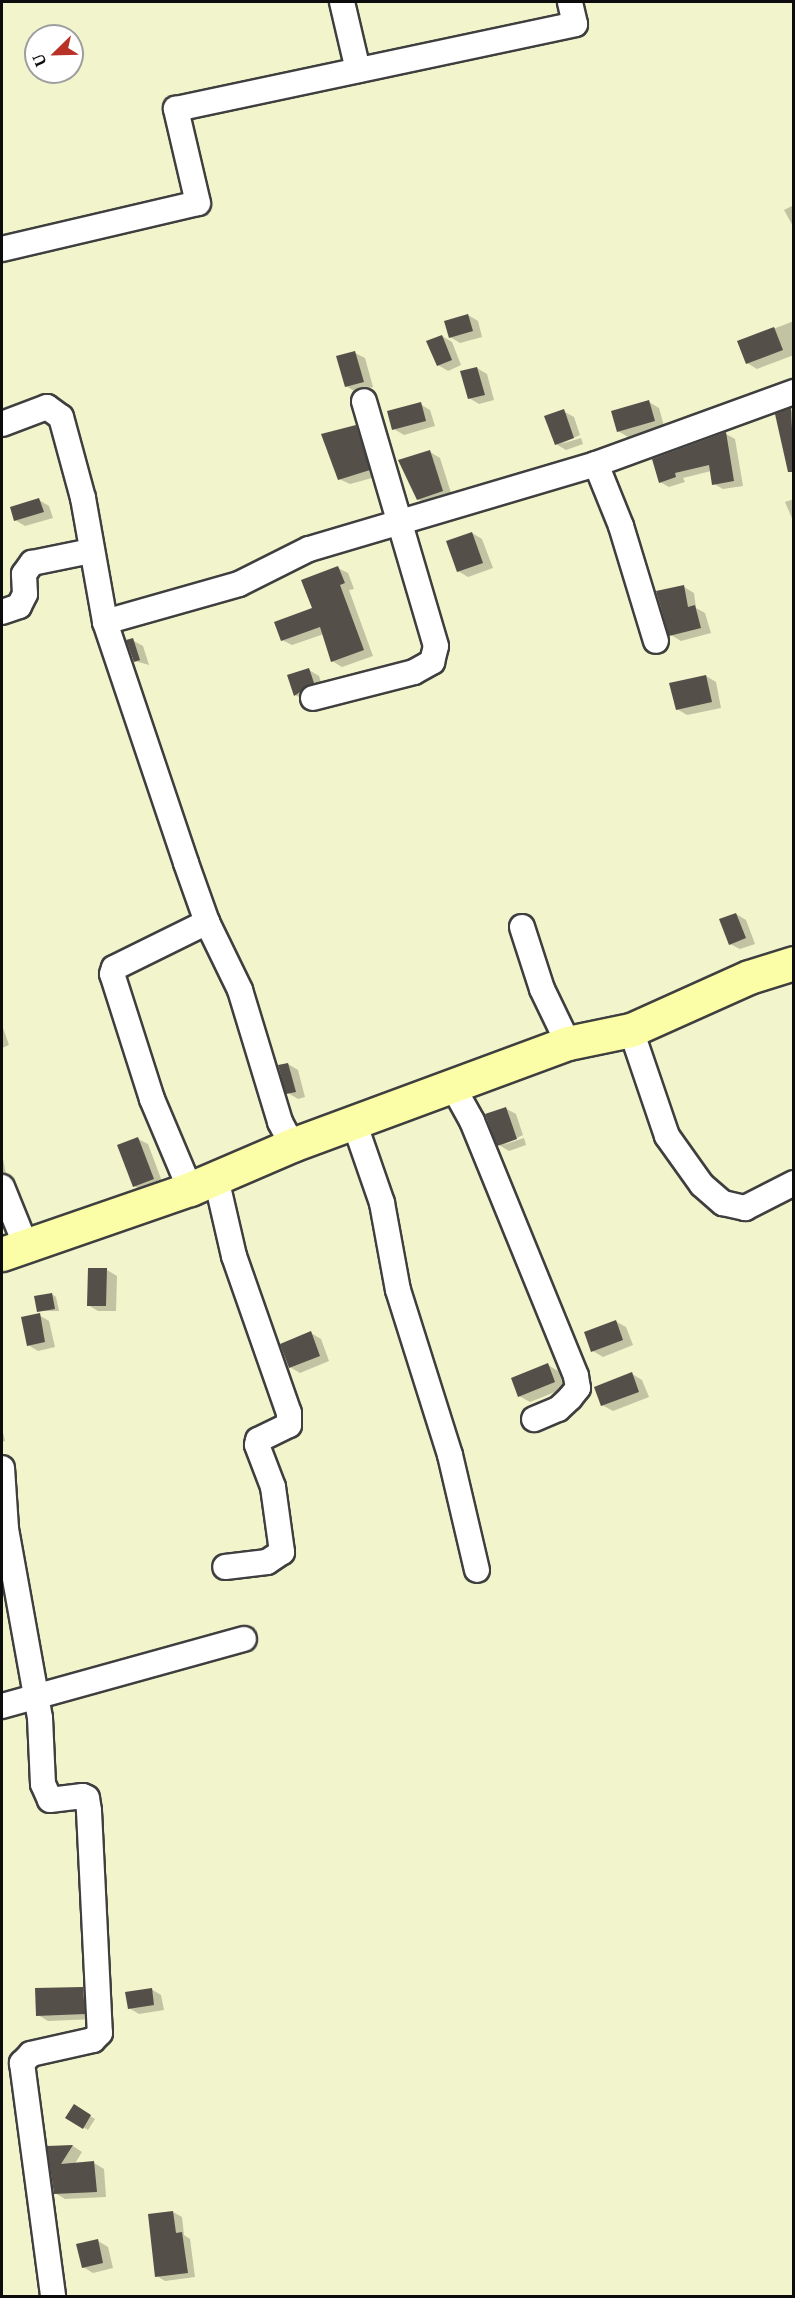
<!DOCTYPE html>
<style>
body{margin:0}
#map{position:relative;width:795px;height:2298px;overflow:hidden;background:#fffdeb;font-family:"PT Serif",serif}
div>[style]{position:absolute}
.farmland>*{inset:0;background:#f2f4cc}
.shadow>*{inset:0;background:#0003}
.building>*{inset:0;background:#544f49}
.roads{filter:drop-shadow(2px 0 #3f3f3f) drop-shadow(-2px 0 #3f3f3f) drop-shadow(0 2px #3f3f3f) drop-shadow(0 -2px #3f3f3f)}
.street>*{height:24px;margin:-12px;padding:0 12px;transform-origin:12px;border-radius:12px;background:#fff}
.secondary>*{height:33px;margin:-16.5px;padding:0 16.5px;transform-origin:16.5px;border-radius:16.5px;background:#fcfea7}
span{translate:-50% -50%;white-space:nowrap;text-align:center;line-height:1.15;-webkit-text-stroke:6px #fff;paint-order:stroke}
.frame{position:absolute;inset:0;border:3px solid #0c0c0c;pointer-events:none}
.north{position:absolute;left:24px;top:24px;width:60px;height:60px;box-sizing:border-box;background:#fff;border:2px solid #9e9e9e;border-radius:50%;rotate:247deg;font-size:16px;font-weight:700;line-height:24px;text-align:center;color:#0c0c0c}
.north::after{content:'';display:block;margin:auto;width:21px;height:27px;background:#b93227;clip-path:polygon(50% 0,100% 100%,50% 72%,0 100%)}
</style>
<div id="map">
<div class="farmland">
<i style="clip-path:polygon(evenodd,2px 2px,793px 2px,793px 2296px,2px 2296px,2px 2px,36px 36px,72px 36px,72px 72px,36px 72px,36px 36px)"></i>
</div>
<div class="shadow">
<i style="clip-path:polygon(794px 205px,794px 228px,784px 210px)"></i>
<i style="clip-path:polygon(468px 315px,478px 321px,482px 337px,460px 343px,450px 337px)"></i>
<i style="clip-path:polygon(794px 321px,794px 355px,757px 369px,747px 363px,739px 342px)"></i>
<i style="clip-path:polygon(442px 336px,452px 342px,461px 365px,448px 371px,438px 365px)"></i>
<i style="clip-path:polygon(355px 353px,365px 358px,373px 387px,356px 392px,346px 386px)"></i>
<i style="clip-path:polygon(477px 368px,487px 374px,494px 400px,479px 404px,469px 398px)"></i>
<i style="clip-path:polygon(649px 402px,659px 408px,664px 426px,628px 437px,618px 431px)"></i>
<i style="clip-path:polygon(420px 404px,430px 410px,435px 426px,404px 435px,394px 429px)"></i>
<i style="clip-path:polygon(791px 410px,794px 411px,794px 467px)"></i>
<i style="clip-path:polygon(563px 411px,574px 417px,580px 435px,561px 444px,581px 438px,583px 444px,566px 450px,556px 444px)"></i>
<i style="clip-path:polygon(356px 427px,366px 432px,379px 476px,350px 484px,339px 479px)"></i>
<i style="clip-path:polygon(726px 434px,735px 439px,743px 486px,723px 489px,714px 484px,711px 471px,683px 478px,685px 482px,669px 487px,660px 482px)"></i>
<i style="clip-path:polygon(430px 452px,440px 458px,452px 496px,428px 505px,418px 499px,400px 461px)"></i>
<i style="clip-path:polygon(794px 499px,794px 523px,785px 502px)"></i>
<i style="clip-path:polygon(39px 500px,49px 506px,53px 518px,25px 526px,15px 520px)"></i>
<i style="clip-path:polygon(472px 533px,482px 539px,493px 568px,468px 577px,458px 571px)"></i>
<i style="clip-path:polygon(338px 568px,348px 573px,354px 589px,349px 590px,373px 656px,342px 667px,332px 661px,324px 634px,292px 645px,282px 640px,314px 609px)"></i>
<i style="clip-path:polygon(684px 587px,694px 593px,696px 608px,705px 613px,711px 633px,681px 641px,671px 635px)"></i>
<i style="clip-path:polygon(132px 640px,143px 646px,149px 665px,135px 661px)"></i>
<i style="clip-path:polygon(309px 670px,319px 676px,323px 689px,305px 700px,295px 695px)"></i>
<i style="clip-path:polygon(706px 676px,716px 682px,721px 708px,687px 715px,677px 709px)"></i>
<i style="clip-path:polygon(736px 914px,746px 920px,755px 944px,740px 949px,730px 944px)"></i>
<i style="clip-path:polygon(2px 1025px,9px 1045px,2px 1048px)"></i>
<i style="clip-path:polygon(288px 1064px,298px 1070px,305px 1097px,298px 1099px,288px 1093px)"></i>
<i style="clip-path:polygon(505px 1108px,516px 1114px,523px 1135px,503px 1145px,524px 1138px,526px 1145px,509px 1151px,499px 1145px)"></i>
<i style="clip-path:polygon(138px 1139px,148px 1144px,163px 1184px,144px 1191px,134px 1186px)"></i>
<i style="clip-path:polygon(2px 1153px,7px 1180px,2px 1187px)"></i>
<i style="clip-path:polygon(89px 1269px,107px 1270px,117px 1276px,116px 1311px,98px 1311px,88px 1305px)"></i>
<i style="clip-path:polygon(52px 1294px,56px 1297px,59px 1311px,38px 1311px)"></i>
<i style="clip-path:polygon(39px 1315px,49px 1321px,55px 1347px,38px 1351px,28px 1345px)"></i>
<i style="clip-path:polygon(615px 1321px,626px 1327px,633px 1345px,603px 1357px,593px 1351px)"></i>
<i style="clip-path:polygon(311px 1333px,321px 1339px,329px 1361px,300px 1373px,290px 1367px)"></i>
<i style="clip-path:polygon(548px 1365px,558px 1371px,565px 1388px,530px 1402px,519px 1396px)"></i>
<i style="clip-path:polygon(632px 1374px,642px 1380px,649px 1397px,613px 1411px,602px 1405px)"></i>
<i style="clip-path:polygon(2px 1428px,5px 1441px,2px 1442px)"></i>
<i style="clip-path:polygon(83px 1989px,93px 1994px,94px 2019px,48px 2021px,38px 2015px)"></i>
<i style="clip-path:polygon(151px 1989px,161px 1995px,164px 2010px,139px 2014px,129px 2008px)"></i>
<i style="clip-path:polygon(74px 2106px,95px 2119px,88px 2130px,67px 2117px)"></i>
<i style="clip-path:polygon(73px 2146px,82px 2152px,74px 2165px,94px 2163px,104px 2169px,106px 2197px,65px 2199px,55px 2193px,49px 2148px)"></i>
<i style="clip-path:polygon(173px 2212px,182px 2217px,184px 2235px,190px 2239px,195px 2277px,165px 2281px,157px 2276px)"></i>
<i style="clip-path:polygon(98px 2241px,108px 2247px,113px 2268px,93px 2273px,83px 2267px)"></i>
</div>
<div class="building">
<i style="clip-path:polygon(468px 314px,473px 331px,449px 338px,444px 321px)"></i>
<i style="clip-path:polygon(774px 327px,783px 350px,746px 364px,737px 341px)"></i>
<i style="clip-path:polygon(442px 335px,452px 360px,437px 366px,426px 341px)"></i>
<i style="clip-path:polygon(355px 351px,364px 382px,345px 387px,336px 356px)"></i>
<i style="clip-path:polygon(477px 367px,485px 395px,468px 399px,460px 371px)"></i>
<i style="clip-path:polygon(649px 400px,655px 421px,617px 432px,611px 411px)"></i>
<i style="clip-path:polygon(421px 402px,426px 421px,392px 430px,387px 411px)"></i>
<i style="clip-path:polygon(791px 408px,794px 472px,788px 472px,775px 414px)"></i>
<i style="clip-path:polygon(564px 409px,574px 438px,555px 445px,544px 416px)"></i>
<i style="clip-path:polygon(356px 425px,370px 470px,338px 480px,321px 434px)"></i>
<i style="clip-path:polygon(726px 432px,734px 481px,712px 485px,709px 465px,675px 473px,676px 477px,659px 483px,652px 459px)"></i>
<i style="clip-path:polygon(430px 450px,443px 491px,417px 500px,398px 460px)"></i>
<i style="clip-path:polygon(39px 498px,44px 512px,14px 521px,10px 507px)"></i>
<i style="clip-path:polygon(472px 532px,483px 563px,457px 572px,446px 541px)"></i>
<i style="clip-path:polygon(338px 566px,345px 583px,340px 585px,364px 650px,331px 662px,320px 627px,281px 641px,274px 622px,312px 608px,301px 580px)"></i>
<i style="clip-path:polygon(684px 585px,688px 607px,695px 605px,701px 628px,669px 636px,656px 591px)"></i>
<i style="clip-path:polygon(133px 638px,140px 660px,134px 662px,126px 640px)"></i>
<i style="clip-path:polygon(309px 668px,314px 683px,294px 696px,287px 675px)"></i>
<i style="clip-path:polygon(706px 675px,712px 702px,676px 710px,669px 683px)"></i>
<i style="clip-path:polygon(736px 913px,746px 938px,729px 945px,719px 919px)"></i>
<i style="clip-path:polygon(288px 1063px,296px 1092px,286px 1094px,278px 1065px)"></i>
<i style="clip-path:polygon(506px 1107px,517px 1139px,497px 1146px,485px 1114px)"></i>
<i style="clip-path:polygon(138px 1137px,154px 1179px,133px 1187px,117px 1145px)"></i>
<i style="clip-path:polygon(88px 1268px,107px 1268px,106px 1306px,87px 1306px)"></i>
<i style="clip-path:polygon(52px 1293px,55px 1309px,37px 1312px,34px 1296px)"></i>
<i style="clip-path:polygon(40px 1313px,45px 1342px,27px 1346px,21px 1317px)"></i>
<i style="clip-path:polygon(616px 1320px,623px 1340px,591px 1352px,584px 1332px)"></i>
<i style="clip-path:polygon(311px 1331px,320px 1356px,289px 1368px,280px 1344px)"></i>
<i style="clip-path:polygon(548px 1363px,555px 1382px,518px 1397px,511px 1378px)"></i>
<i style="clip-path:polygon(632px 1372px,639px 1392px,601px 1406px,594px 1387px)"></i>
<i style="clip-path:polygon(83px 1987px,85px 2014px,36px 2016px,35px 1988px)"></i>
<i style="clip-path:polygon(152px 1988px,154px 2005px,128px 2009px,125px 1992px)"></i>
<i style="clip-path:polygon(74px 2104px,91px 2115px,83px 2129px,65px 2118px)"></i>
<i style="clip-path:polygon(73px 2145px,61px 2164px,94px 2161px,97px 2192px,54px 2194px,47px 2146px)"></i>
<i style="clip-path:polygon(173px 2211px,176px 2233px,182px 2232px,188px 2273px,155px 2277px,148px 2214px)"></i>
<i style="clip-path:polygon(98px 2239px,103px 2263px,82px 2268px,76px 2244px)"></i>
</div>
<div class="roads">
<div class="street">
<i style="left:342px;top:2px;width:70px;rotate:76.8deg"></i>
<i style="left:2px;top:249px;width:201px;rotate:-13.2deg"></i>
<i style="left:198px;top:203px;width:97px;rotate:-103.2deg"></i>
<i style="left:176px;top:109px;width:408px;rotate:-12deg"></i>
<i style="left:575px;top:24px;width:23px;rotate:-103deg"></i>
<i style="left:2px;top:424px;width:48px;rotate:-20.7deg"></i>
<i style="left:47px;top:407px;width:17px;rotate:36deg"></i>
<i style="left:61px;top:417px;width:84px;rotate:74.8deg"></i>
<i style="left:83px;top:498px;width:126px;rotate:79.9deg"></i>
<i style="left:105px;top:622px;width:254px;rotate:71.4deg"></i>
<i style="left:186px;top:863px;width:63px;rotate:70.4deg"></i>
<i style="left:207px;top:922px;width:76px;rotate:64.1deg"></i>
<i style="left:240px;top:990px;width:138px;rotate:73.1deg"></i>
<i style="left:280px;top:1122px;width:26px;rotate:62deg"></i>
<i style="left:596px;top:464px;width:67px;rotate:68deg"></i>
<i style="left:621px;top:526px;width:120px;rotate:73.1deg"></i>
<i style="left:2px;top:612px;width:18px;rotate:-19deg"></i>
<i style="left:19px;top:606px;width:13px;rotate:-63deg"></i>
<i style="left:25px;top:594px;width:20px;rotate:-93deg"></i>
<i style="left:24px;top:574px;width:14px;rotate:-54deg"></i>
<i style="left:32px;top:563px;width:60px;rotate:-11.5deg"></i>
<i style="left:105px;top:622px;width:139px;rotate:-15.8deg"></i>
<i style="left:239px;top:584px;width:78px;rotate:-26.6deg"></i>
<i style="left:309px;top:549px;width:299px;rotate:-16.5deg"></i>
<i style="left:596px;top:464px;width:211px;rotate:-20deg"></i>
<i style="left:313px;top:698px;width:104px;rotate:-14.4deg"></i>
<i style="left:414px;top:672px;width:21px;rotate:-29deg"></i>
<i style="left:432px;top:662px;width:16px;rotate:-76deg"></i>
<i style="left:436px;top:646px;width:255px;rotate:-106.4deg"></i>
<i style="left:522px;top:927px;width:65px;rotate:72.1deg"></i>
<i style="left:542px;top:989px;width:60px;rotate:64.3deg"></i>
<i style="left:631px;top:1030px;width:112px;rotate:71.2deg"></i>
<i style="left:667px;top:1136px;width:60px;rotate:54.5deg"></i>
<i style="left:702px;top:1185px;width:28px;rotate:41deg"></i>
<i style="left:723px;top:1203px;width:23px;rotate:13deg"></i>
<i style="left:745px;top:1208px;width:55px;rotate:-27deg"></i>
<i style="left:452px;top:1085px;width:41px;rotate:60.9deg"></i>
<i style="left:472px;top:1121px;width:275px;rotate:67.8deg"></i>
<i style="left:576px;top:1376px;width:12px;rotate:81deg"></i>
<i style="left:578px;top:1388px;width:13px;rotate:129deg"></i>
<i style="left:570px;top:1398px;width:16px;rotate:137deg"></i>
<i style="left:558px;top:1409px;width:26px;rotate:157deg"></i>
<i style="left:354px;top:1122px;width:86px;rotate:70.9deg"></i>
<i style="left:382px;top:1203px;width:88px;rotate:79.6deg"></i>
<i style="left:398px;top:1290px;width:173px;rotate:72.5deg"></i>
<i style="left:450px;top:1455px;width:118px;rotate:76.8deg"></i>
<i style="left:216px;top:1178px;width:80px;rotate:77deg"></i>
<i style="left:234px;top:1256px;width:166px;rotate:70.7deg"></i>
<i style="left:289px;top:1413px;width:12px;rotate:90deg"></i>
<i style="left:289px;top:1425px;width:34px;rotate:154deg"></i>
<i style="left:258px;top:1440px;width:5px;rotate:101deg"></i>
<i style="left:257px;top:1445px;width:45px;rotate:69.1deg"></i>
<i style="left:273px;top:1487px;width:66px;rotate:82.1deg"></i>
<i style="left:282px;top:1552px;width:18px;rotate:146deg"></i>
<i style="left:267px;top:1562px;width:42px;rotate:173.2deg"></i>
<i style="left:2px;top:1187px;width:64px;rotate:67.9deg"></i>
<i style="left:190px;top:1189px;width:98px;rotate:-112.9deg"></i>
<i style="left:152px;top:1099px;width:131px;rotate:-107.7deg"></i>
<i style="left:112px;top:974px;width:6px;rotate:-72deg"></i>
<i style="left:114px;top:968px;width:104px;rotate:-26.3deg"></i>
<i style="left:2px;top:1468px;width:61px;rotate:86.2deg"></i>
<i style="left:6px;top:1529px;width:192px;rotate:79.8deg"></i>
<i style="left:40px;top:1718px;width:66px;rotate:87.4deg"></i>
<i style="left:43px;top:1784px;width:17px;rotate:66deg"></i>
<i style="left:50px;top:1800px;width:33px;rotate:-7deg"></i>
<i style="left:83px;top:1796px;width:4px;rotate:27deg"></i>
<i style="left:87px;top:1798px;width:13px;rotate:81deg"></i>
<i style="left:89px;top:1811px;width:222px;rotate:87.2deg"></i>
<i style="left:100px;top:2033px;width:10px;rotate:135deg"></i>
<i style="left:93px;top:2040px;width:64px;rotate:167.3deg"></i>
<i style="left:31px;top:2054px;width:13px;rotate:135deg"></i>
<i style="left:22px;top:2063px;width:235px;rotate:82.4deg"></i>
<i style="left:2px;top:1706px;width:251px;rotate:-15.5deg"></i>
</div>
<div class="secondary">
<i style="left:2px;top:1254px;width:199px;rotate:-19.1deg"></i>
<i style="left:190px;top:1189px;width:111px;rotate:-23.3deg"></i>
<i style="left:292px;top:1145px;width:294px;rotate:-20.3deg"></i>
<i style="left:568px;top:1043px;width:64px;rotate:-11.7deg"></i>
<i style="left:631px;top:1030px;width:129px;rotate:-24.2deg"></i>
<i style="left:749px;top:977px;width:47px;rotate:-17.3deg"></i>
</div>
</div>
<div class="frame"></div>
<div class="north">U</div>
</div>
